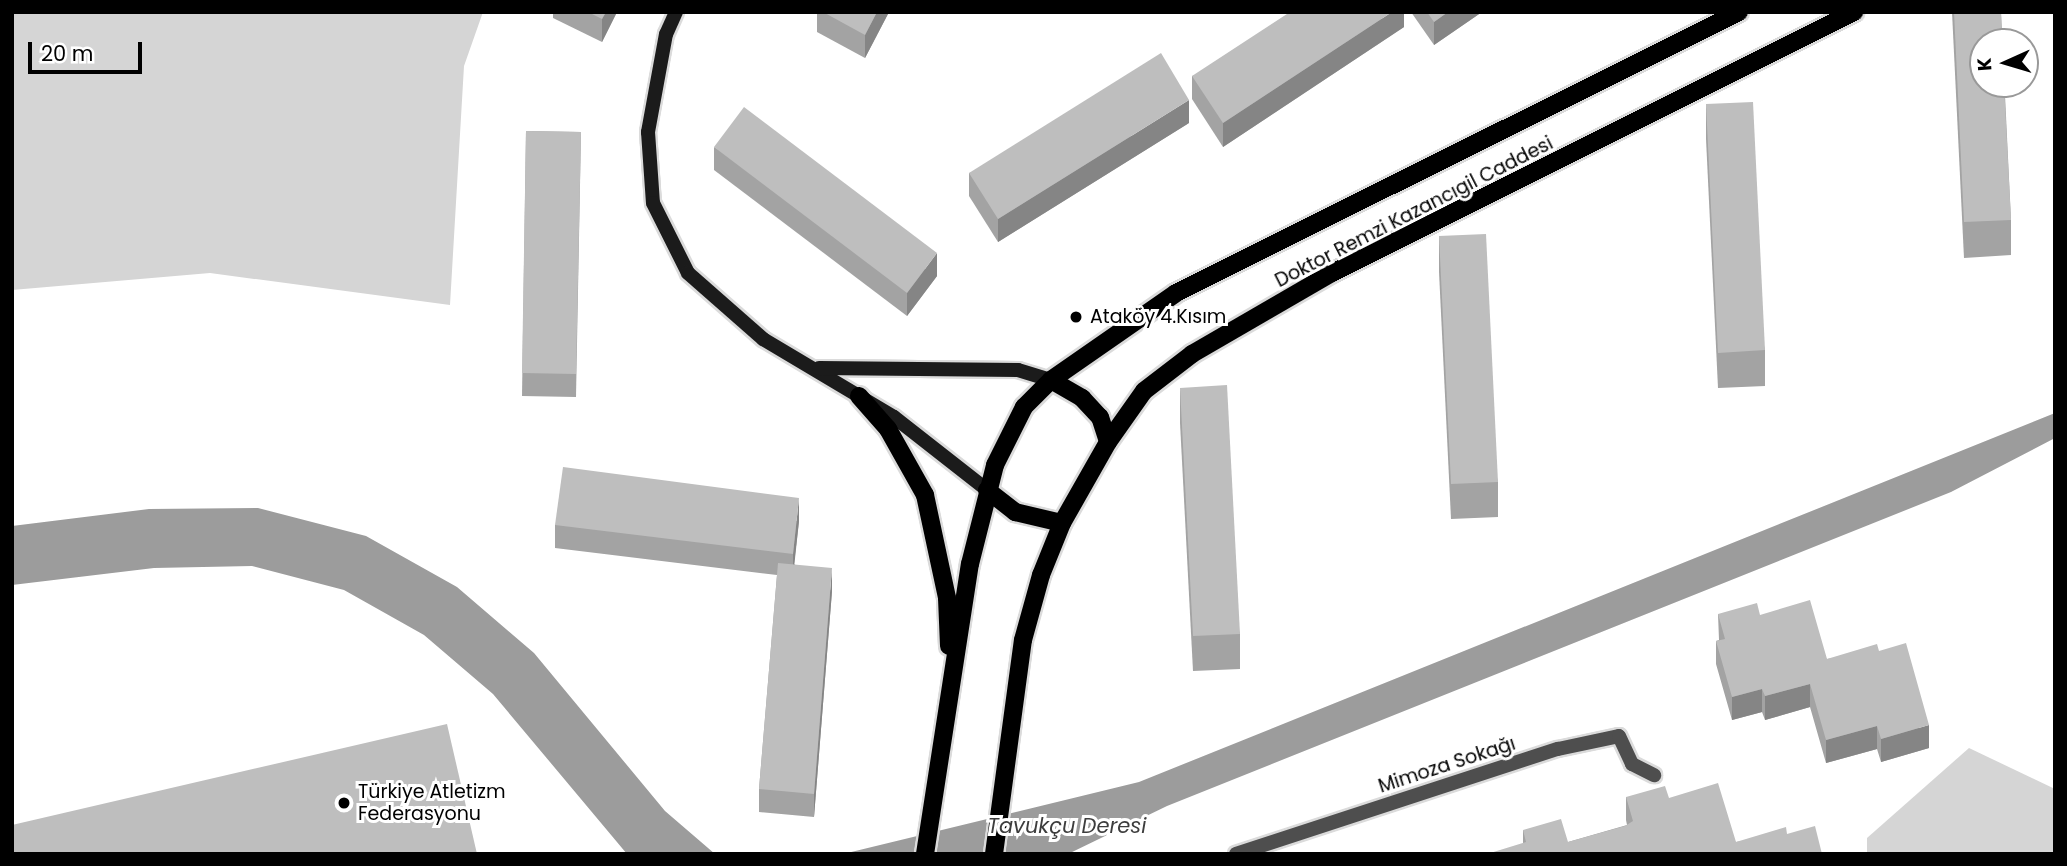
<!DOCTYPE html>
<meta charset="utf-8">
<style>
body{margin:0}
#map{position:relative;width:2067px;height:866px;overflow:hidden;background:#fff;font-family:Poppins,sans-serif}
div>[style]{position:absolute}
.green>*{inset:0;background:#d5d5d5}
.water>*{inset:0;background:#9c9c9c}
.roads{filter:drop-shadow(2px 0 #dbdbdb) drop-shadow(-2px 0 #dbdbdb) drop-shadow(0 2px #dbdbdb) drop-shadow(0 -2px #dbdbdb)}
.street>*{height:14px;margin:-7px;padding:0 7px;transform-origin:7px;border-radius:7px;background:#4e4e4e}
.secondary>*{height:14px;margin:-7px;padding:0 7px;transform-origin:7px;border-radius:7px;background:#1b1b1b}
.primary>*{height:18px;margin:-9px;padding:0 9px;transform-origin:9px;border-radius:9px;background:#000}
.wall>*{inset:0;background:#a3a3a3}
.shaded-wall>*{inset:0;background:#858585}
.building>*{inset:0;background:#bebebe}
.dots>*{width:19px;height:19px;translate:-50% -50%;box-sizing:border-box;border:4px solid #fff;border-radius:50%}
span{translate:-50% -50%;white-space:nowrap;text-align:center;line-height:1.15;-webkit-text-stroke:6px #fff;paint-order:stroke}
.street-label{font-size:19px;color:#000}
.poi-label{font-size:19px;color:#000}
.left{translate:0 -50%;text-align:left}
.water-label{font-size:21px;color:#3d3d3d;font-style:italic}
.frame{position:absolute;inset:0;border:14px solid #000;pointer-events:none}
.north{position:absolute;left:1969px;top:28px;width:70px;height:70px;box-sizing:border-box;background:#fff;border:2px solid #999;border-radius:50%;rotate:266deg;font-size:19px;font-weight:700;line-height:28px;text-align:center;color:#000}
.north::after{content:'';display:block;margin:auto;width:24px;height:32px;background:#000;clip-path:polygon(50% 0,100% 100%,50% 72%,0 100%)}
.scale{position:absolute;left:28px;top:42px;width:114px;height:32px;box-sizing:border-box;border:4px solid #000;border-top:0;padding-left:9px;font-size:21px;line-height:24px;white-space:nowrap;color:#000;-webkit-text-stroke:5px #fff;paint-order:stroke}
</style>
<div id="map">
<div class="green">
<i style="clip-path:polygon(12px 12px,483px 12px,464px 66px,450px 305px,210px 273px,12px 290px)"></i>
<i style="clip-path:polygon(1969px 748px,2055px 789px,2055px 854px,1867px 854px,1867px 838px)"></i>
</div>
<div class="water">
<i style="clip-path:polygon(2055px 413px,2055px 438px,1951px 492px,1167px 806px,1068px 854px,843px 854px,1139px 782px)"></i>
<i style="clip-path:polygon(258px 508px,366px 536px,457px 587px,534px 653px,665px 811px,715px 854px,627px 854px,493px 694px,424px 635px,344px 590px,252px 566px,154px 568px,12px 585px,12px 526px,149px 509px)"></i>
</div>
<div class="roads">
<div class="street">
<i style="left:1236px;top:854px;width:339px;rotate:-18.1deg"></i>
<i style="left:1558px;top:749px;width:62px;rotate:-12deg"></i>
<i style="left:1619px;top:736px;width:31px;rotate:65deg"></i>
<i style="left:1632px;top:764px;width:25px;rotate:27deg"></i>
</div>
<div class="secondary">
<i style="left:676px;top:12px;width:24px;rotate:114deg"></i>
<i style="left:666px;top:34px;width:100px;rotate:100.4deg"></i>
<i style="left:648px;top:132px;width:71px;rotate:86deg"></i>
<i style="left:653px;top:203px;width:78px;rotate:63.4deg"></i>
<i style="left:688px;top:273px;width:100px;rotate:41.3deg"></i>
<i style="left:763px;top:339px;width:152px;rotate:30.8deg"></i>
<i style="left:894px;top:417px;width:118px;rotate:38.1deg"></i>
<i style="left:819px;top:368px;width:199px;rotate:0.6deg"></i>
<i style="left:1018px;top:370px;width:34px;rotate:17deg"></i>
</div>
<div class="primary">
<i style="left:1051px;top:380px;width:36px;rotate:30deg"></i>
<i style="left:1082px;top:398px;width:26px;rotate:47deg"></i>
<i style="left:1100px;top:417px;width:26px;rotate:72deg"></i>
<i style="left:859px;top:396px;width:44px;rotate:48.7deg"></i>
<i style="left:888px;top:429px;width:76px;rotate:60.7deg"></i>
<i style="left:925px;top:495px;width:105px;rotate:77.9deg"></i>
<i style="left:947px;top:598px;width:48px;rotate:87.6deg"></i>
<i style="left:987px;top:490px;width:36px;rotate:38deg"></i>
<i style="left:1015px;top:512px;width:48px;rotate:13.2deg"></i>
<i style="left:925px;top:854px;width:293px;rotate:-81.2deg"></i>
<i style="left:970px;top:564px;width:102px;rotate:-75.8deg"></i>
<i style="left:995px;top:465px;width:65px;rotate:-63.4deg"></i>
<i style="left:1024px;top:407px;width:38px;rotate:-45deg"></i>
<i style="left:1051px;top:380px;width:152px;rotate:-34.8deg"></i>
<i style="left:1176px;top:293px;width:629px;rotate:-26.52deg"></i>
<i style="left:994px;top:854px;width:216px;rotate:-82.3deg"></i>
<i style="left:1023px;top:640px;width:67px;rotate:-74.5deg"></i>
<i style="left:1041px;top:575px;width:56px;rotate:-68deg"></i>
<i style="left:1062px;top:523px;width:93px;rotate:-60.4deg"></i>
<i style="left:1108px;top:442px;width:62px;rotate:-54.8deg"></i>
<i style="left:1144px;top:391px;width:61px;rotate:-37.6deg"></i>
<i style="left:1192px;top:354px;width:162px;rotate:-30.1deg"></i>
<i style="left:1332px;top:273px;width:584px;rotate:-26.57deg"></i>
</div>
</div>
<div class="wall">
<i style="clip-path:polygon(553px 12px,617px 12px,602px 42px,553px 18px)"></i>
<i style="clip-path:polygon(817px 12px,889px 12px,865px 58px,817px 32px)"></i>
<i style="clip-path:polygon(1404px 12px,1404px 27px,1223px 147px,1192px 99px,1192px 76px)"></i>
<i style="clip-path:polygon(1411px 12px,1482px 12px,1434px 45px)"></i>
<i style="clip-path:polygon(1952px 12px,2001px 12px,2011px 220px,2011px 255px,1964px 258px)"></i>
<i style="clip-path:polygon(1706px 104px,1765px 350px,1765px 386px,1718px 388px,1706px 139px)"></i>
<i style="clip-path:polygon(1189px 123px,998px 242px,969px 196px,969px 173px)"></i>
<i style="clip-path:polygon(526px 131px,581px 132px,576px 397px,522px 396px)"></i>
<i style="clip-path:polygon(714px 147px,937px 276px,907px 316px,714px 170px)"></i>
<i style="clip-path:polygon(1439px 236px,1498px 482px,1498px 517px,1451px 519px,1439px 272px)"></i>
<i style="clip-path:polygon(1180px 388px,1240px 634px,1240px 669px,1193px 671px,1180px 423px)"></i>
<i style="clip-path:polygon(799px 521px,794px 564px,832px 591px,814px 817px,759px 812px,759px 789px,777px 575px,555px 548px,555px 525px)"></i>
<i style="clip-path:polygon(1718px 614px,1760px 615px,1827px 659px,1879px 651px,1929px 748px,1881px 762px,1877px 749px,1826px 763px,1810px 707px,1765px 720px,1762px 712px,1732px 720px,1716px 664px,1716px 641px,1719px 640px)"></i>
<i style="clip-path:polygon(1626px 797px,1669px 798px,1736px 842px,1787px 834px,1822px 854px,1523px 843px,1523px 830px,1568px 842px,1627px 825px,1626px 820px)"></i>
</div>
<div class="shaded-wall">
<i style="clip-path:polygon(606px 12px,617px 12px,602px 42px,602px 19px)"></i>
<i style="clip-path:polygon(877px 12px,889px 12px,865px 58px,865px 35px)"></i>
<i style="clip-path:polygon(1392px 12px,1404px 12px,1404px 27px,1223px 147px,1223px 123px)"></i>
<i style="clip-path:polygon(1448px 12px,1482px 12px,1434px 45px,1434px 22px)"></i>
<i style="clip-path:polygon(1189px 100px,1189px 123px,998px 242px,998px 219px)"></i>
<i style="clip-path:polygon(937px 253px,937px 276px,907px 316px,907px 293px)"></i>
<i style="clip-path:polygon(799px 498px,799px 521px,793px 577px,793px 554px)"></i>
<i style="clip-path:polygon(832px 568px,832px 591px,814px 817px,814px 794px)"></i>
<i style="clip-path:polygon(1810px 684px,1810px 707px,1765px 720px,1765px 696px)"></i>
<i style="clip-path:polygon(1762px 689px,1762px 712px,1732px 720px,1732px 697px)"></i>
<i style="clip-path:polygon(1929px 725px,1929px 748px,1881px 762px,1881px 739px)"></i>
<i style="clip-path:polygon(1877px 726px,1877px 749px,1826px 763px,1826px 740px)"></i>
</div>
<div class="building">
<i style="clip-path:polygon(588px 12px,606px 12px,602px 19px)"></i>
<i style="clip-path:polygon(823px 12px,877px 12px,865px 35px)"></i>
<i style="clip-path:polygon(1290px 12px,1392px 12px,1223px 123px,1192px 76px)"></i>
<i style="clip-path:polygon(1427px 12px,1448px 12px,1434px 22px)"></i>
<i style="clip-path:polygon(1954px 12px,2001px 12px,2002px 42px,1983px 42px,1983px 84px,2004px 84px,2011px 220px,1964px 222px)"></i>
<i style="clip-path:polygon(1161px 53px,1189px 100px,998px 219px,969px 173px)"></i>
<i style="clip-path:polygon(1753px 102px,1765px 350px,1718px 353px,1706px 104px)"></i>
<i style="clip-path:polygon(744px 107px,937px 253px,907px 293px,714px 147px)"></i>
<i style="clip-path:polygon(526px 131px,581px 132px,576px 374px,522px 373px)"></i>
<i style="clip-path:polygon(1486px 234px,1498px 482px,1451px 484px,1439px 236px)"></i>
<i style="clip-path:polygon(1227px 385px,1240px 634px,1193px 636px,1180px 388px)"></i>
<i style="clip-path:polygon(563px 467px,799px 498px,793px 554px,555px 525px)"></i>
<i style="clip-path:polygon(778px 563px,832px 568px,814px 794px,759px 789px)"></i>
<i style="clip-path:polygon(1810px 600px,1827px 659px,1877px 644px,1879px 651px,1906px 643px,1929px 725px,1881px 739px,1877px 726px,1826px 740px,1810px 684px,1765px 696px,1762px 689px,1732px 697px,1716px 641px,1725px 639px,1718px 614px,1757px 603px,1760px 615px)"></i>
<i style="clip-path:polygon(447px 724px,477px 854px,12px 854px,12px 825px)"></i>
<i style="clip-path:polygon(1718px 783px,1736px 842px,1786px 827px,1787px 834px,1815px 826px,1822px 854px,1487px 854px,1526px 842px,1523px 830px,1561px 819px,1568px 842px,1625px 826px,1633px 821px,1626px 797px,1665px 786px,1669px 798px)"></i>
</div>
<div class="dots">
<i style="left:1076px;top:317px;background:#000"></i>
<i style="left:344px;top:803px;background:#000"></i>
</div>
<div class="street-label">
<span style="left:1414px;top:212px;rotate:-27deg">Doktor Remzi Kazancıgil Caddesi</span>
<span style="left:1447px;top:765px;rotate:-18deg">Mimoza Sokağı</span>
</div>
<div class="poi-label">
<span class="left" style="left:1090px;top:317px">Ataköy 4.Kısım</span>
<span class="left" style="left:358px;top:803px">Türkiye Atletizm<br>Federasyonu</span>
</div>
<div class="water-label">
<span style="left:1067px;top:826px">Tavukçu Deresi</span>
</div>
<div class="frame"></div>
<div class="north">K</div>
<div class="scale">20 m</div>
</div>
